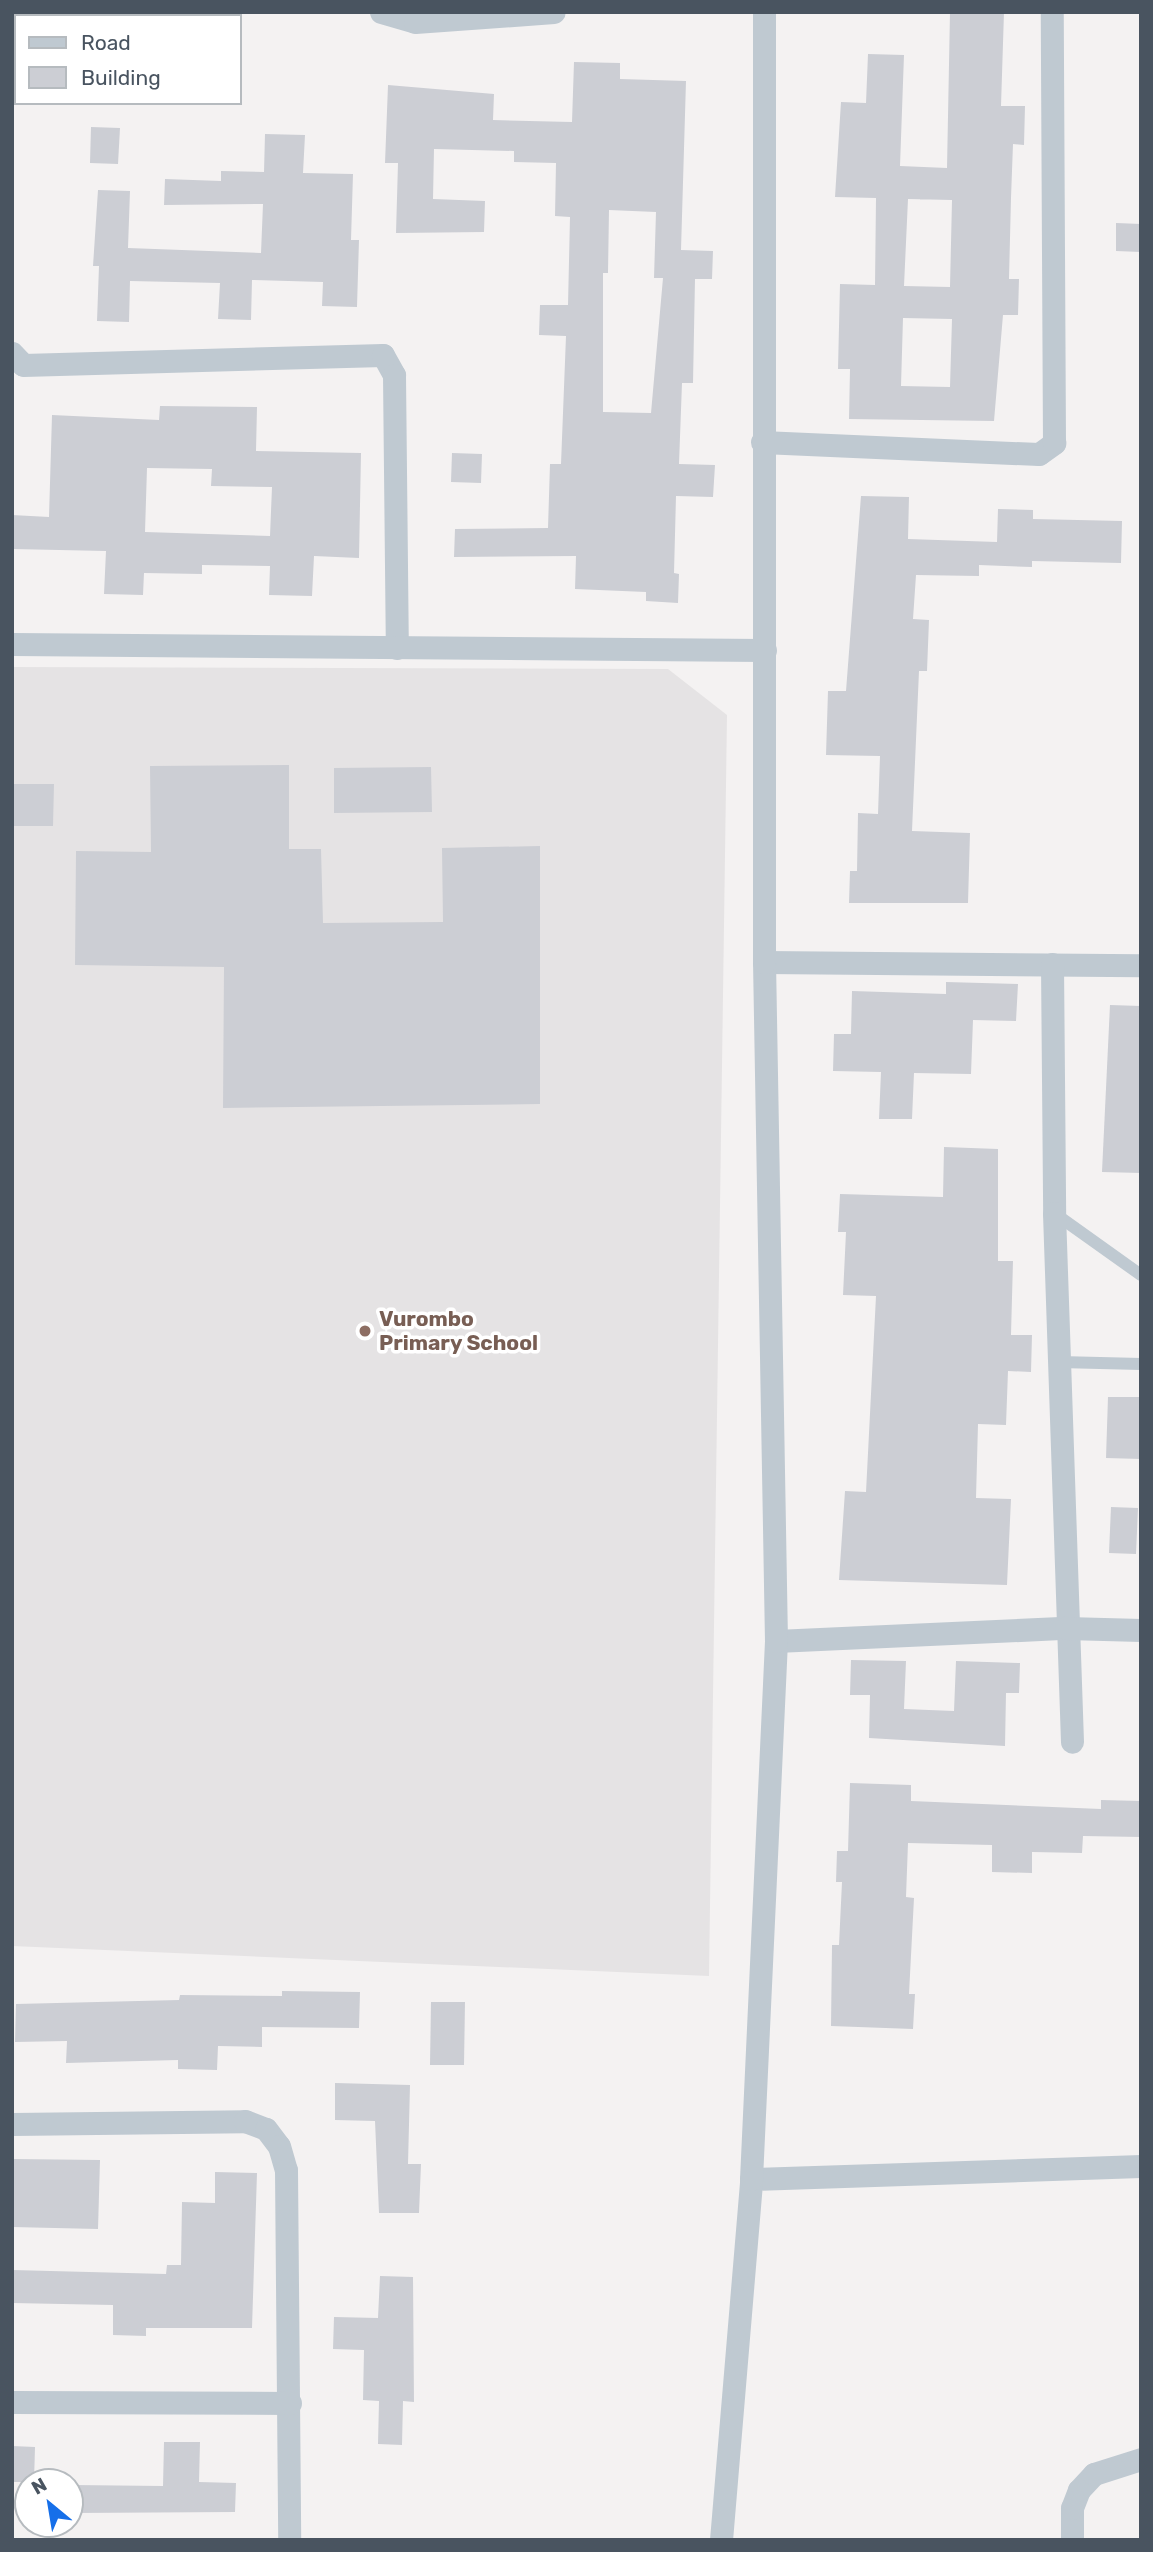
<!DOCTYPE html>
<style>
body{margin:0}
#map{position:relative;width:1153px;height:2552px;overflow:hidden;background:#f4f2f2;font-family:Rubik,sans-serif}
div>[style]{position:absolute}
.education>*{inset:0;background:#e5e3e4}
.building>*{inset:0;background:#ccced4}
.service>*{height:12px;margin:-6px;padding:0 6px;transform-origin:6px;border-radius:6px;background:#bfc9d1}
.minor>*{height:23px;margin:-11.5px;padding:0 11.5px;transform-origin:11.5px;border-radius:11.5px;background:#bfc9d1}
.dots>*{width:19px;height:19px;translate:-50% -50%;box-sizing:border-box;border:4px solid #fff;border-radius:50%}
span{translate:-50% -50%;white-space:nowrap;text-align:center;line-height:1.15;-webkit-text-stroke:7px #fff;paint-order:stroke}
.education-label{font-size:21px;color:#785e54;font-weight:700}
.left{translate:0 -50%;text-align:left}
.frame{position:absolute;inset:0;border:14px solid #495460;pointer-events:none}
.legend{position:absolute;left:14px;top:14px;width:228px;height:91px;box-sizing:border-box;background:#fff;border:2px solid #b6bbbf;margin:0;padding:9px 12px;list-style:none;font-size:21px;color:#495460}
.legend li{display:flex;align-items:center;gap:14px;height:35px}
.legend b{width:35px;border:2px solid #b6bbbf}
.north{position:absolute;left:14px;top:2468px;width:70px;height:70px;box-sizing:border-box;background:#fff;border:2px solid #b6bbbf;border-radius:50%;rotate:330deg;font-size:19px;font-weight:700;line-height:28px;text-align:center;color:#495460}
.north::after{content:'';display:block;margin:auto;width:24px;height:32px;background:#166fe9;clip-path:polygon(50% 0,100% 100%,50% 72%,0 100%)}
</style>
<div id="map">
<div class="education">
<i style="clip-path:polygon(12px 667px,668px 669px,727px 715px,709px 1976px,12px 1946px)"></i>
</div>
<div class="building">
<i style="clip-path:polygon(evenodd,950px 12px,1004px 12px,1001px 106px,1025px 106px,1024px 145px,1013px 144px,1011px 198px,1009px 279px,1019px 279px,1018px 315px,1003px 315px,994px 421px,849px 419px,850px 369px,838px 369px,840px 284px,875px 285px,876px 198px,835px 197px,841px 102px,866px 103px,868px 54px,904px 55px,900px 166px,947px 168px,950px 12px,908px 199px,952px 200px,950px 287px,904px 286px,908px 199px,950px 12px,903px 318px,952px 319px,950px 387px,901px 386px,903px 318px)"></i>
<i style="clip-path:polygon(evenodd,574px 62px,620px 63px,620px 79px,686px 81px,681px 250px,713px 251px,712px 279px,695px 279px,693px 383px,682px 383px,679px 464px,715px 465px,713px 497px,676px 496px,674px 573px,679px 574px,678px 603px,646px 601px,646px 592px,575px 589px,576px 556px,454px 557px,455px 529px,548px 528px,550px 464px,561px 464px,566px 336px,539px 335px,540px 305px,568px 305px,570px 217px,555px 216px,556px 163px,514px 162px,514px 151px,434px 149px,433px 199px,485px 201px,484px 232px,396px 233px,398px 163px,385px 163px,388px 85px,494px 94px,493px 120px,572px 122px,574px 62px,609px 210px,656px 212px,654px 278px,663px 278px,651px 413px,603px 412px,603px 273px,608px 273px,609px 210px)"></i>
<i style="clip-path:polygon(91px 127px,120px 128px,118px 164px,90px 163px)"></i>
<i style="clip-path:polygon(265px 134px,305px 135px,303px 173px,353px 174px,351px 240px,359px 240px,357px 307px,322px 306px,323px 282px,252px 280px,251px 320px,218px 319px,220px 283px,130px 281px,129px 322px,97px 321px,99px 266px,93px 266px,98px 190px,130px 191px,128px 248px,261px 253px,263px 204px,164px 205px,165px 179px,221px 181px,221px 171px,264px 172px)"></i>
<i style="clip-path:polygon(1116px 223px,1141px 224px,1141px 252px,1116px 251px)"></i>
<i style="clip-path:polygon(evenodd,160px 406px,257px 407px,256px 451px,361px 453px,359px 558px,314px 556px,312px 596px,269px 595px,270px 566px,202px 565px,202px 574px,144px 573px,143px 595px,104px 594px,106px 551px,12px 549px,12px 515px,49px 517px,52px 415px,159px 420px,160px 406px,147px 468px,212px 469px,211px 486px,272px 487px,270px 536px,145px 532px,147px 468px)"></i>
<i style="clip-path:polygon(452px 453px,482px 454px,481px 483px,451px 482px)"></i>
<i style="clip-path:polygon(861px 496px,909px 497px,908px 539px,997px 542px,998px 509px,1033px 510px,1033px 519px,1122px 521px,1121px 563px,1032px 561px,1032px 567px,979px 565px,979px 576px,916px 575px,913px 619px,929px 620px,927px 671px,919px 671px,912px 831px,970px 833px,968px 903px,849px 903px,850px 871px,857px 871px,858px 813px,878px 814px,880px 756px,826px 755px,828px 691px,846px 691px)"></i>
<i style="clip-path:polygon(289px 765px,289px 849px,321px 849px,323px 923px,443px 922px,442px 848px,540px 846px,540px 1104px,223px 1108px,224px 967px,75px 965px,76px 851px,151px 852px,150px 766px)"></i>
<i style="clip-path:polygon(431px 767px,432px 812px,334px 813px,334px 768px)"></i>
<i style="clip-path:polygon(12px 784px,54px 784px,53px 826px,12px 826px)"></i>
<i style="clip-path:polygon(946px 982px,1018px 984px,1016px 1021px,973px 1020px,971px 1074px,914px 1073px,912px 1119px,879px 1119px,881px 1072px,833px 1071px,834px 1034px,851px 1034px,852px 991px,946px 994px)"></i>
<i style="clip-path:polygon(1110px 1005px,1141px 1006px,1141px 1173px,1102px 1172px)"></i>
<i style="clip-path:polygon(944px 1147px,998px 1149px,998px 1261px,1013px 1261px,1011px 1335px,1032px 1335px,1031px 1372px,1008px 1371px,1006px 1425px,978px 1424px,976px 1498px,1011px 1499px,1007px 1585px,839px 1580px,845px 1491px,866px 1492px,876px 1296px,843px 1295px,846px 1232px,838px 1232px,840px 1194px,943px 1197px)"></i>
<i style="clip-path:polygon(1108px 1397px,1141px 1397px,1141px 1459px,1106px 1458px)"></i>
<i style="clip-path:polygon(1111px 1507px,1138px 1508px,1136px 1554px,1109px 1553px)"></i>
<i style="clip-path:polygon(851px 1660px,906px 1661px,904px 1709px,954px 1711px,956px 1661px,1020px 1663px,1019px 1693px,1006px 1693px,1005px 1746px,869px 1738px,870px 1695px,850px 1695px)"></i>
<i style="clip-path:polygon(850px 1783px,911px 1785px,911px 1801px,1101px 1809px,1101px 1800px,1141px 1801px,1141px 1837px,1083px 1836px,1082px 1853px,1032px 1852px,1032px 1873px,992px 1872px,992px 1845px,908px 1843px,906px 1897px,914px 1898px,909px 1994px,915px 1994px,913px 2029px,831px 2026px,832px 1945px,839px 1945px,842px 1882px,836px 1882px,837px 1851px,848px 1851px)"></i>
<i style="clip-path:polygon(282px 1991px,360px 1992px,359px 2028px,262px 2027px,262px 2047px,218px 2046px,217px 2070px,178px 2069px,178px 2060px,66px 2063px,67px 2041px,15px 2042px,16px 2004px,179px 2000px,180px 1995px,282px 1996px)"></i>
<i style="clip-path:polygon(431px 2002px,465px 2002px,464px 2065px,430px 2065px)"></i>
<i style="clip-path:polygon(335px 2083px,410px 2085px,408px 2164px,421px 2164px,419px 2213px,379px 2213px,375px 2121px,335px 2120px)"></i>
<i style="clip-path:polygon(12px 2159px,100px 2160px,98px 2229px,12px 2227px)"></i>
<i style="clip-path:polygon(215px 2172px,257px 2173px,252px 2328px,146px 2328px,146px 2336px,113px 2335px,113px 2305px,12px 2303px,12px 2270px,166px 2274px,167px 2265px,181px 2265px,182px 2202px,215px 2203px)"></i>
<i style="clip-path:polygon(380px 2276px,413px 2277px,414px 2402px,403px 2401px,402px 2445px,378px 2444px,379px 2401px,363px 2400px,364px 2350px,333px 2349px,334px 2317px,378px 2318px)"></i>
<i style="clip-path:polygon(164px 2442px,200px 2442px,199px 2482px,236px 2483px,235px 2512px,72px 2513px,73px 2485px,163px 2486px)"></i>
<i style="clip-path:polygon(12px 2446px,35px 2447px,34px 2482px,12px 2482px)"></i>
</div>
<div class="service">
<i style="left:1054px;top:1213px;width:107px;rotate:35.5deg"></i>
<i style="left:1059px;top:1362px;width:82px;rotate:1.4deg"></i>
</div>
<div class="minor">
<i style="left:381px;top:12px;width:35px;rotate:16deg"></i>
<i style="left:415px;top:22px;width:139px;rotate:-4.1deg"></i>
<i style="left:12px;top:353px;width:16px;rotate:47deg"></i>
<i style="left:23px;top:365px;width:360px;rotate:-1.6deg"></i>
<i style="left:383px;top:355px;width:23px;rotate:61deg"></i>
<i style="left:394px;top:375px;width:273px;rotate:89.4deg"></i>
<i style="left:762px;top:442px;width:277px;rotate:2.5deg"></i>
<i style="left:1039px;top:454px;width:19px;rotate:-36deg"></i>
<i style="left:1054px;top:443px;width:431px;rotate:-90.3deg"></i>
<i style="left:12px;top:644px;width:753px;rotate:0.46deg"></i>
<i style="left:764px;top:962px;width:377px;rotate:0.5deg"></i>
<i style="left:1052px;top:964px;width:249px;rotate:89.5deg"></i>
<i style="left:1054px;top:1213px;width:529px;rotate:88.05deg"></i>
<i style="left:776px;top:1641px;width:290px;rotate:-2.6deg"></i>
<i style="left:1066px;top:1628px;width:75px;rotate:1.5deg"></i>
<i style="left:12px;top:2124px;width:233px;rotate:-0.7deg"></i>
<i style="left:245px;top:2121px;width:22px;rotate:21deg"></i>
<i style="left:266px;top:2129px;width:21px;rotate:53deg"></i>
<i style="left:279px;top:2146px;width:25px;rotate:74deg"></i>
<i style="left:286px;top:2170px;width:370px;rotate:89.5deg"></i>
<i style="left:751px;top:2179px;width:390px;rotate:-1.9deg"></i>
<i style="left:12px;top:2402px;width:278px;rotate:0.2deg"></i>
<i style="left:721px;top:2540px;width:362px;rotate:-85.2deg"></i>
<i style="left:751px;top:2179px;width:539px;rotate:-87.34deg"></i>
<i style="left:776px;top:1641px;width:679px;rotate:-91.01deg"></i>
<i style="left:764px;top:962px;width:950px;rotate:-90deg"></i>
<i style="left:1072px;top:2540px;width:32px;rotate:-90deg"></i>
<i style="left:1072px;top:2508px;width:19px;rotate:-69deg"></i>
<i style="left:1079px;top:2490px;width:22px;rotate:-47deg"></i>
<i style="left:1094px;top:2474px;width:49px;rotate:-17.7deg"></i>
</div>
<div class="dots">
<i style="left:365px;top:1331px;background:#8d6e63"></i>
</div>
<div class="education-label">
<span class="left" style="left:379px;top:1331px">Vurombo<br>Primary School</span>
</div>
<div class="frame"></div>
<ul class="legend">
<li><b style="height:9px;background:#bfc9d1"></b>Road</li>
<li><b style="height:19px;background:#ccced4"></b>Building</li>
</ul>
<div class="north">N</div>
</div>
